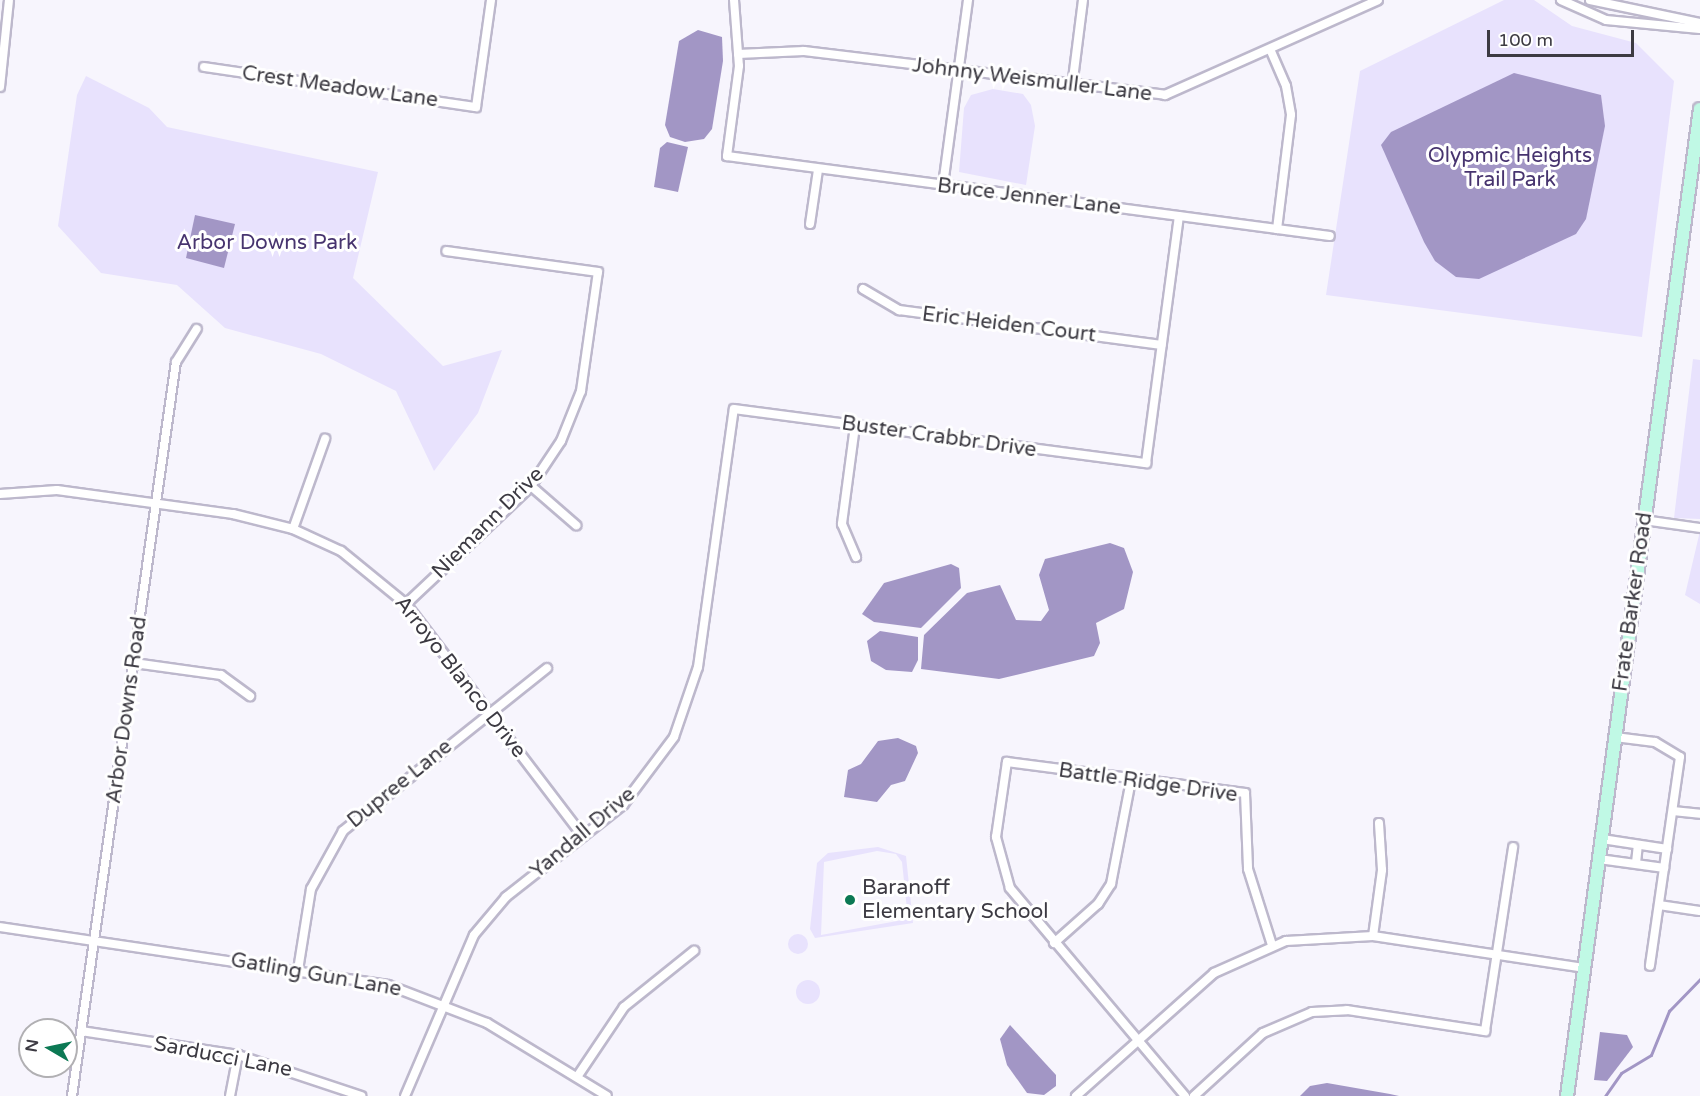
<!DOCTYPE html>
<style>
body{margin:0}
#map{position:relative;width:1700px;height:1096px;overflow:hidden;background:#f7f5fd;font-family:"Varela Round",sans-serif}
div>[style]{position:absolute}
.green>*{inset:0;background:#e8e2fd}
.round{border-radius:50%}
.water>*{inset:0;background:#a296c5}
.stream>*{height:3px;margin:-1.5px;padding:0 1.5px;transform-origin:1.5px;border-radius:1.5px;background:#a296c5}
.roads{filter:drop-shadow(2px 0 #bdb8cc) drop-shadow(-2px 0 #bdb8cc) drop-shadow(0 2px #bdb8cc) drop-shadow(0 -2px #bdb8cc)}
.street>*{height:8px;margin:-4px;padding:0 4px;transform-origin:4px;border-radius:4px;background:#fff}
.secondary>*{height:12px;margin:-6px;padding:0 6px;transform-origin:6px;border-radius:6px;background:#c0f9e5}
.dots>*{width:16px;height:16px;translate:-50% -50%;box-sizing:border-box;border:3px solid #fff;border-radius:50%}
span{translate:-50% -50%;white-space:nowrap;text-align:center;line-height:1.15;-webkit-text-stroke:6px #fff;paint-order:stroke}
.street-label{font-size:21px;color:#3c3a42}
.park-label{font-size:21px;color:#47346f}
.poi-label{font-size:21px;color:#3c3a42}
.left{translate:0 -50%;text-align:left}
.north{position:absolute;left:18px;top:1018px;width:60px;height:60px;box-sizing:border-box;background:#fff;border:2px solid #b1b0b3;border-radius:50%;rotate:279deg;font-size:16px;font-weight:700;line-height:24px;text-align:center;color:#3c3a42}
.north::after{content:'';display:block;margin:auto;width:21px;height:27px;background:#0c7954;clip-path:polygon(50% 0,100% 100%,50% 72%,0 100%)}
.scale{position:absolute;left:1487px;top:30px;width:147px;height:27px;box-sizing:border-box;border:3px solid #3c3a42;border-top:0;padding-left:8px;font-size:18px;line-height:21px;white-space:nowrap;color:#3c3a42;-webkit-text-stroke:4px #fff;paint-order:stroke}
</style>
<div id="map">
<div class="green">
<i style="clip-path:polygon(1504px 0,1534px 0,1572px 26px,1636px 43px,1674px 81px,1642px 337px,1326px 295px,1360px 71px)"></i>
<i style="clip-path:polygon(86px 76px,149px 108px,167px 127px,378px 172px,353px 278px,443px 366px,502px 350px,478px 413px,434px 471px,396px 391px,321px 354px,225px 328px,177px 285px,101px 273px,58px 226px,77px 95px)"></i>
<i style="clip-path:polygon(993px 89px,1023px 94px,1031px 105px,1035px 126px,1026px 185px,959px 172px,964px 108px,971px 95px)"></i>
<i style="clip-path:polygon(1693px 359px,1700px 360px,1700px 519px,1674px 518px)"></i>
<i style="clip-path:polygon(1700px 531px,1700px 604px,1685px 595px)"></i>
<i style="clip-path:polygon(evenodd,878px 847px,906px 856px,913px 923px,815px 938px,810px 929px,817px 863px,828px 853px,878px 847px,877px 851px,896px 854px,902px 862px,908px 919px,821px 935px,824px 862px,877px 851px)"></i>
<i class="round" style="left:788px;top:934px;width:20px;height:20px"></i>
<i class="round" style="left:796px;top:980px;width:24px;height:24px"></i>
</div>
<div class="water">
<i style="clip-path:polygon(698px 30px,722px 37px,723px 61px,712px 129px,704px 139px,685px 142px,670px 137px,665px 125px,679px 41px)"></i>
<i style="clip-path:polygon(1514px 73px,1601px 95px,1605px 126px,1586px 219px,1576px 234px,1479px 279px,1456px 277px,1435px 261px,1424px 242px,1381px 145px,1391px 132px)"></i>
<i style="clip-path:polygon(667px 142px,688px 147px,678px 192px,654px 187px,660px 148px)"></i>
<i style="clip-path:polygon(195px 215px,235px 224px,224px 268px,186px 258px)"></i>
<i style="clip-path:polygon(1110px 543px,1124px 548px,1133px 572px,1124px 609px,1096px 623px,1100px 643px,1094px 656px,999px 679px,921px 669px,924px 635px,967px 593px,1000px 585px,1016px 620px,1041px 621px,1049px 610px,1039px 575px,1045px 559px)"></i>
<i style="clip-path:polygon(951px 564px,959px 568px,961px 588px,921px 628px,874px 622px,862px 614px,884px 583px)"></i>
<i style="clip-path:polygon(880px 631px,918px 637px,918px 660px,912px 672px,886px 670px,871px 661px,867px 641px)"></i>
<i style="clip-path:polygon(898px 738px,916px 746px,918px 753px,905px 781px,891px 785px,877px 802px,844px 797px,848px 770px,861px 764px,878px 741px)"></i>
<i style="clip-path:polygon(1010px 1025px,1056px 1075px,1056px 1086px,1044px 1095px,1027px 1093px,1007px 1065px,1000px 1039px)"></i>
<i style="clip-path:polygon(1600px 1032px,1627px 1035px,1633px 1047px,1607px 1081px,1594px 1080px)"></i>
<i style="clip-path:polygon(1327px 1083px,1390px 1094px,1399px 1096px,1300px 1096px,1310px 1086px)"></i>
</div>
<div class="stream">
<i style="left:1605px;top:1096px;width:28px;rotate:-55deg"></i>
<i style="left:1621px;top:1073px;width:35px;rotate:-31deg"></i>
<i style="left:1651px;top:1055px;width:48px;rotate:-67.8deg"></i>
<i style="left:1669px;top:1011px;width:45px;rotate:-45.9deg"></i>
</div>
<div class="roads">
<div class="street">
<i style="left:734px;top:0;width:66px;rotate:85.7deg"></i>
<i style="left:739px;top:66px;width:91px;rotate:97.6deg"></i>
<i style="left:727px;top:156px;width:608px;rotate:7.56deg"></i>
<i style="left:1561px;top:0;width:49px;rotate:24deg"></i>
<i style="left:1606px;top:20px;width:94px;rotate:5.5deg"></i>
<i style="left:1590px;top:0;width:112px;rotate:11.8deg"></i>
<i style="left:1270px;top:49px;width:40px;rotate:66.6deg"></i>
<i style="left:1286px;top:86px;width:29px;rotate:80deg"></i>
<i style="left:1291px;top:115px;width:115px;rotate:97deg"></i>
<i style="left:738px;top:54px;width:66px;rotate:-2.6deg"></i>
<i style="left:804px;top:51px;width:364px;rotate:6.9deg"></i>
<i style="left:1165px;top:95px;width:233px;rotate:-24deg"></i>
<i style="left:204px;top:67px;width:275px;rotate:8.4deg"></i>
<i style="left:476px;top:107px;width:108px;rotate:-82deg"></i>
<i style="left:0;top:87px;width:87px;rotate:-84.1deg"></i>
<i style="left:1072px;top:87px;width:88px;rotate:-82.8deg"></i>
<i style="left:943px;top:185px;width:187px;rotate:-82.3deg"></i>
<i style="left:810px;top:224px;width:55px;rotate:-81.6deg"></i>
<i style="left:863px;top:289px;width:42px;rotate:30.3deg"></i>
<i style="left:899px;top:310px;width:265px;rotate:7.6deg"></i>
<i style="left:855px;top:426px;width:99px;rotate:97.6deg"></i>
<i style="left:842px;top:524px;width:36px;rotate:67deg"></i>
<i style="left:531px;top:486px;width:60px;rotate:40.9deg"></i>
<i style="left:0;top:494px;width:57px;rotate:-4deg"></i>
<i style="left:57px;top:490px;width:178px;rotate:7.8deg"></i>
<i style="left:233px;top:514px;width:62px;rotate:14deg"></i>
<i style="left:293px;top:529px;width:53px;rotate:24.6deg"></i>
<i style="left:341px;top:551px;width:84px;rotate:39.2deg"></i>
<i style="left:406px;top:604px;width:292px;rotate:52.7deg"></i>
<i style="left:1644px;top:520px;width:57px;rotate:8.1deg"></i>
<i style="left:293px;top:529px;width:96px;rotate:-70.4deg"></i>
<i style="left:406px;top:604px;width:172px;rotate:-43.3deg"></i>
<i style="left:531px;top:486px;width:54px;rotate:-56.3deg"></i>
<i style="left:561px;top:441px;width:54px;rotate:-68.2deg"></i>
<i style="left:581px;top:391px;width:120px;rotate:-81.9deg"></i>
<i style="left:598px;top:272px;width:153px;rotate:-172.1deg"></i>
<i style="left:134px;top:663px;width:88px;rotate:7.9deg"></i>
<i style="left:221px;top:675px;width:36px;rotate:36deg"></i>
<i style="left:1615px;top:737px;width:40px;rotate:7.1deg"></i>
<i style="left:1655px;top:742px;width:29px;rotate:31deg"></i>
<i style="left:1680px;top:757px;width:211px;rotate:98.2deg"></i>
<i style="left:1673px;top:811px;width:27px;rotate:6deg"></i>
<i style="left:1602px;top:839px;width:66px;rotate:8.7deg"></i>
<i style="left:1599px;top:859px;width:66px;rotate:7.9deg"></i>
<i style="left:1636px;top:863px;width:18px;rotate:-84deg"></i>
<i style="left:1659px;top:905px;width:41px;rotate:8.3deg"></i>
<i style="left:0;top:927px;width:392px;rotate:8.5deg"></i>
<i style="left:388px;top:985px;width:106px;rotate:21deg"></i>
<i style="left:487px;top:1023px;width:140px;rotate:31.3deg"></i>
<i style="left:1373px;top:936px;width:67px;rotate:-82.2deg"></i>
<i style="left:1382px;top:870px;width:47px;rotate:-93.7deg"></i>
<i style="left:1054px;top:943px;width:59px;rotate:-41.6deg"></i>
<i style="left:1098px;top:904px;width:24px;rotate:-57deg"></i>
<i style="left:1111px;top:884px;width:106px;rotate:-79.1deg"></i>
<i style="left:298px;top:970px;width:82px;rotate:-80.9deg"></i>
<i style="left:311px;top:889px;width:66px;rotate:-61.1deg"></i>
<i style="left:343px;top:831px;width:261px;rotate:-38.6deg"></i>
<i style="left:81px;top:1031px;width:159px;rotate:8.7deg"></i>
<i style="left:238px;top:1055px;width:130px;rotate:18.4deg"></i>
<i style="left:577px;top:1077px;width:84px;rotate:-56.1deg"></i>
<i style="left:624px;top:1007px;width:90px;rotate:-38.7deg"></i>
<i style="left:72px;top:1096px;width:741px;rotate:-81.94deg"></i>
<i style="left:176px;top:362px;width:39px;rotate:-58deg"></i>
<i style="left:230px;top:1096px;width:42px;rotate:-79deg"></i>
<i style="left:405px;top:1096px;width:175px;rotate:-66.8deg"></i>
<i style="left:474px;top:935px;width:50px;rotate:-49.9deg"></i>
<i style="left:506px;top:897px;width:149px;rotate:-38.2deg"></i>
<i style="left:623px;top:805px;width:85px;rotate:-53.1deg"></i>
<i style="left:674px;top:737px;width:74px;rotate:-71.1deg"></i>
<i style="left:698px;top:667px;width:260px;rotate:-82.1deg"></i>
<i style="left:734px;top:409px;width:416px;rotate:7.5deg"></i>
<i style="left:1146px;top:463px;width:249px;rotate:-82.4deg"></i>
<i style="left:1076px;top:1096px;width:185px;rotate:-41.7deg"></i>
<i style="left:1214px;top:973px;width:79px;rotate:-24deg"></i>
<i style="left:1286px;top:941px;width:87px;rotate:-3.3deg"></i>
<i style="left:1373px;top:936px;width:213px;rotate:8.6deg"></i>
<i style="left:1185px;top:1096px;width:272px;rotate:-130.1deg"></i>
<i style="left:1010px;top:888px;width:53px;rotate:-105.4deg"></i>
<i style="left:996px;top:837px;width:76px;rotate:-81.7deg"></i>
<i style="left:1007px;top:762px;width:240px;rotate:7.4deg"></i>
<i style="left:1245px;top:793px;width:76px;rotate:87.7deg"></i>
<i style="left:1248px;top:869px;width:80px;rotate:72.5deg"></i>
<i style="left:1194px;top:1096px;width:93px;rotate:-42.4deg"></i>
<i style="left:1263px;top:1033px;width:53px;rotate:-23.2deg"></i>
<i style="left:1312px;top:1012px;width:35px;rotate:-3deg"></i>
<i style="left:1347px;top:1010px;width:140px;rotate:8.7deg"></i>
<i style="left:1485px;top:1031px;width:186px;rotate:-81.3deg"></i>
</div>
<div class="secondary">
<i style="left:1567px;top:1096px;width:996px;rotate:-82.33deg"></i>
</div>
</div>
<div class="dots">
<i style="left:850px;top:900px;background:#0c7954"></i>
</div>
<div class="street-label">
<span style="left:1032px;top:80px;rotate:7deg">Johnny Weismuller Lane</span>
<span style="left:340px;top:87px;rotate:8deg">Crest Meadow Lane</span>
<span style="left:1029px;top:197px;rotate:7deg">Bruce Jenner Lane</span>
<span style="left:1009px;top:325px;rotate:7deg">Eric Heiden Court</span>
<span style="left:939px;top:437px;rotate:8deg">Buster Crabbr Drive</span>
<span style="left:488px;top:523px;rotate:-45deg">Niemann Drive</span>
<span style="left:1633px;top:602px;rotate:-82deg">Frate Barker Road</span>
<span style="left:460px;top:677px;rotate:52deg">Arroyo Blanco Drive</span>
<span style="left:127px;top:710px;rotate:-82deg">Arbor Downs Road</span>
<span style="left:1148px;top:783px;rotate:8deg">Battle Ridge Drive</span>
<span style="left:400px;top:784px;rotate:-39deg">Dupree Lane</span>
<span style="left:583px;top:833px;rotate:-40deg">Yandall Drive</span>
<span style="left:316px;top:975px;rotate:10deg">Gatling Gun Lane</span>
<span style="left:223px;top:1057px;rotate:11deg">Sarducci Lane</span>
</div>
<div class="park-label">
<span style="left:1510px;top:168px">Olypmic Heights<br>Trail Park</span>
<span style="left:267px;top:243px">Arbor Downs Park</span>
</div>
<div class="poi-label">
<span class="left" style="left:862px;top:900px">Baranoff<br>Elementary School</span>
</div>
<div class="north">N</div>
<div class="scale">100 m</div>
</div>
